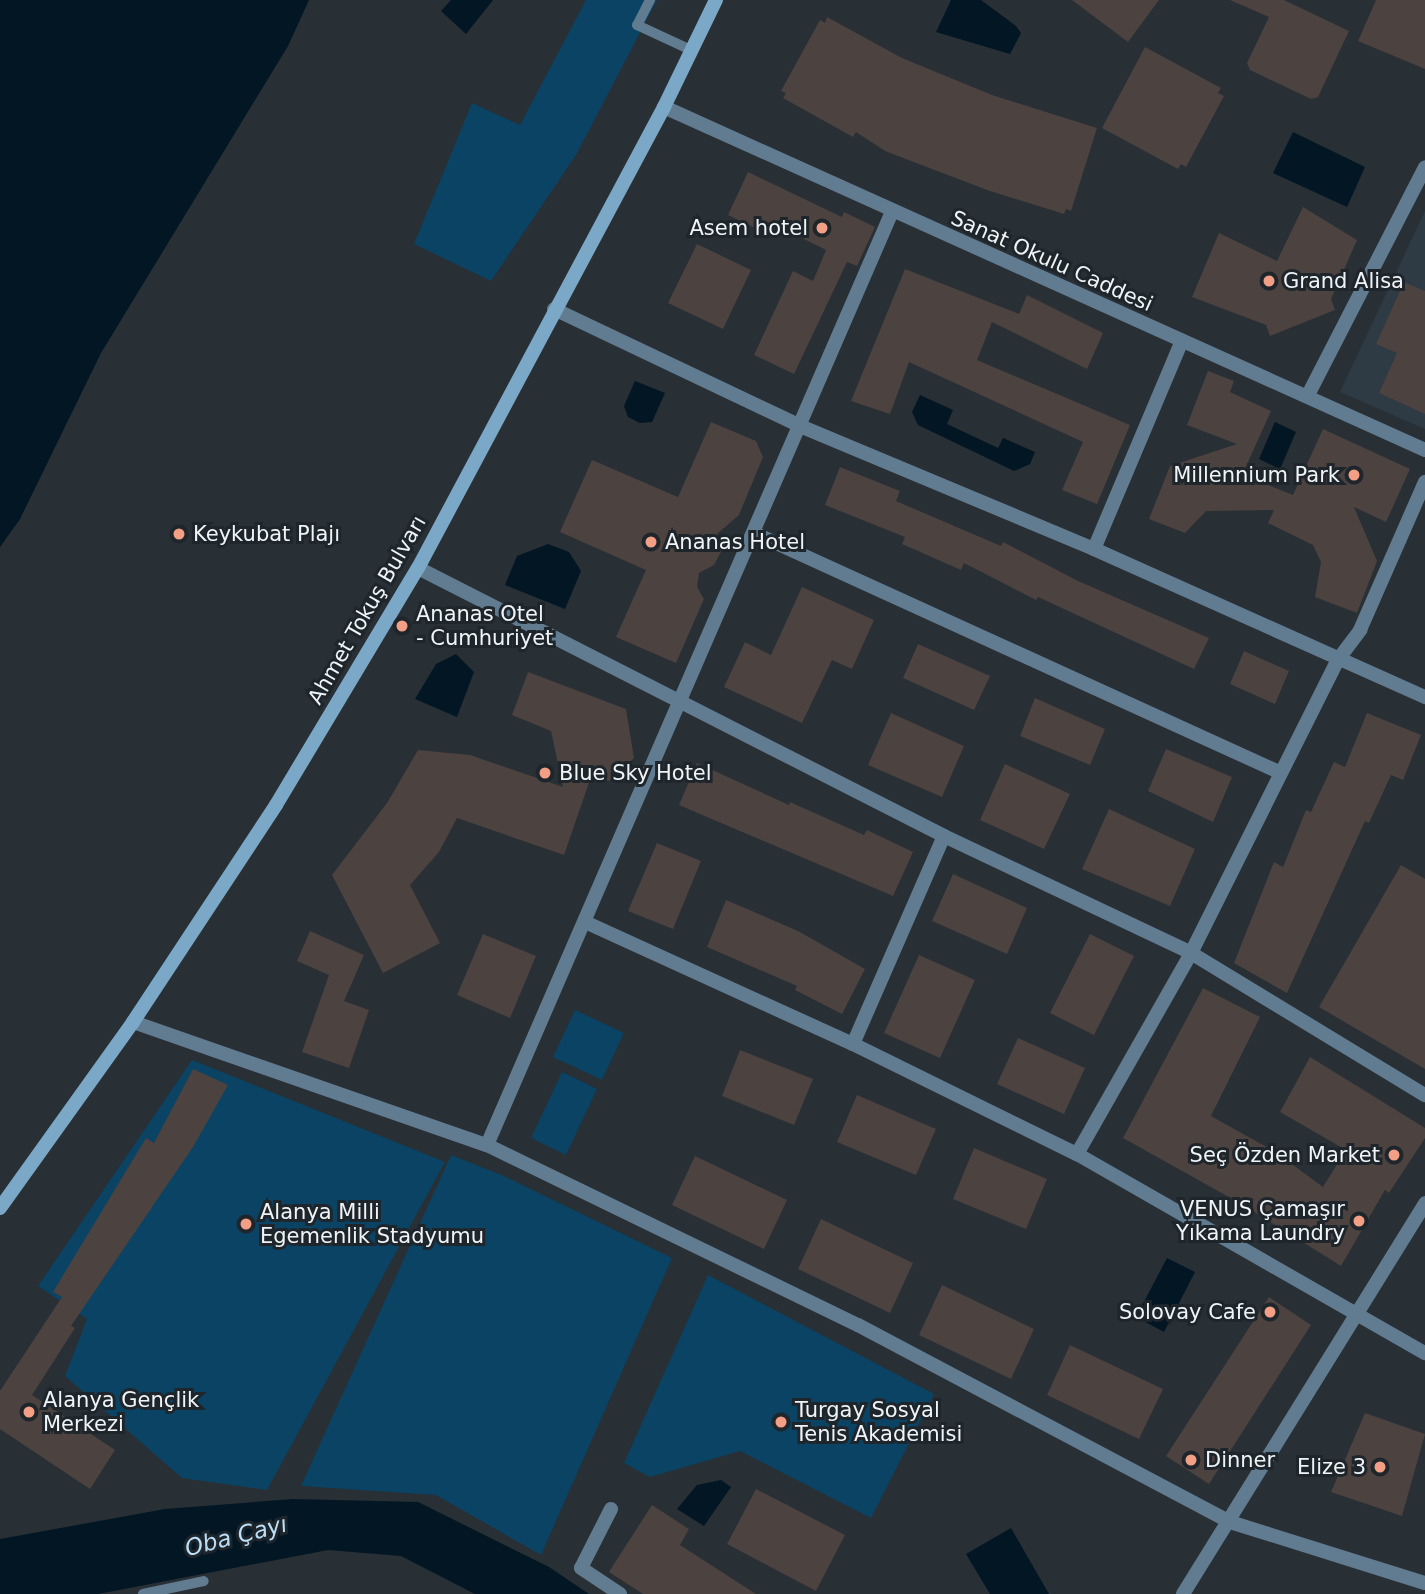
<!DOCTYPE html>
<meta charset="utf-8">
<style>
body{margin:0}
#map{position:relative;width:1425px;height:1594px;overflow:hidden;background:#282f35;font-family:"DejaVu Sans",sans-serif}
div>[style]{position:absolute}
.built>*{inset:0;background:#2e3b44}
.green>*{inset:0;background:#0a4363}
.water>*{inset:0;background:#021624}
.building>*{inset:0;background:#4c423f}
.service>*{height:10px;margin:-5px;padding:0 5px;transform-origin:5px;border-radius:5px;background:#617c90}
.minor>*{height:14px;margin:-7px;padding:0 7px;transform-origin:7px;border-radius:7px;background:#617c90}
.tertiary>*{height:14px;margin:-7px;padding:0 7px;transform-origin:7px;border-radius:7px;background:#617c90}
.secondary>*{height:14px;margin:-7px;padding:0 7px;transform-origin:7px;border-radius:7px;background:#7ca8c8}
.dots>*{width:19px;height:19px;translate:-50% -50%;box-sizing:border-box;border:4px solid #1e252b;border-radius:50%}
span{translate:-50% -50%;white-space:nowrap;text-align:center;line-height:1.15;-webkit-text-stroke:6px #1e252b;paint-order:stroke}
.poi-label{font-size:21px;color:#eff4f7}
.right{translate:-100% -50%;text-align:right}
.left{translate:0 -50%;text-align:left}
.street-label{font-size:21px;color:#eff4f7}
.water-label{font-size:23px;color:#bbdff8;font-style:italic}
</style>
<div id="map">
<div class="built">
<i style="clip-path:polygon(1425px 211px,1425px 429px,1340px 392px)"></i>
</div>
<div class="green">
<i style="clip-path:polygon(586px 0,657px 0,576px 155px,491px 281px,414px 244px,472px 103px,520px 125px)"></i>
<i style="clip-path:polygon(575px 1010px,624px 1033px,602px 1080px,553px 1057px)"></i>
<i style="clip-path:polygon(192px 1060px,445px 1162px,267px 1490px,182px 1478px,65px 1376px,87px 1319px,38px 1286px)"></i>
<i style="clip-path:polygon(562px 1072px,597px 1089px,566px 1155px,531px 1138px)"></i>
<i style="clip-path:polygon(451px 1155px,504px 1176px,672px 1258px,541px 1555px,436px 1495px,301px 1486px)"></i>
<i style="clip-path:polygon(708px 1275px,934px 1394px,871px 1518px,740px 1451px,650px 1477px,624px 1463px)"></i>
</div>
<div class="water">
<i style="clip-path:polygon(0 0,309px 0,288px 46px,101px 353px,20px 519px,0 547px)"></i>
<i style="clip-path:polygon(451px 0,493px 0,466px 34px,441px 11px)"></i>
<i style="clip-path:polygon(951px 0,981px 0,1016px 26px,1021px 33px,1010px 54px,936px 32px)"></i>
<i style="clip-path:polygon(1293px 132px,1365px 167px,1347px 207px,1273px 173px)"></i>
<i style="clip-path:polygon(635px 381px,665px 393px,652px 422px,640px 423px,628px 417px,624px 406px)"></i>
<i style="clip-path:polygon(920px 395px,953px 410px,947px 424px,998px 448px,1003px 438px,1035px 452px,1030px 464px,1014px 471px,918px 425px,912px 412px)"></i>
<i style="clip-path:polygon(1275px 422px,1296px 432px,1280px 469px,1259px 459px)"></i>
<i style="clip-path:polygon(548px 544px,569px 552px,581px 571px,565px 609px,505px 585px,517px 556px)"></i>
<i style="clip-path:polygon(456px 654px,474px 672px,457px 717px,415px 699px,436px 664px)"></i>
<i style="clip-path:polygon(1167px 1258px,1195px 1272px,1164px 1332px,1136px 1317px)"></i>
<i style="clip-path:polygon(721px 1480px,731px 1487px,704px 1526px,677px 1509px,697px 1485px)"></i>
<i style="clip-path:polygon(293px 1499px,418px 1502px,549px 1567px,589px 1594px,475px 1594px,401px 1556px,328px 1550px,98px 1594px,0 1594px,0 1539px,165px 1509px)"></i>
<i style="clip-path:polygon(1011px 1528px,1049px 1594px,990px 1594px,966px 1554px)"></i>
</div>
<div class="building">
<i style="clip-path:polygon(1072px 0,1159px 0,1128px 42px)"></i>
<i style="clip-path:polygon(1230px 0,1284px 0,1349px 31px,1318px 97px,1311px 99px,1250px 70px,1247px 63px,1269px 17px)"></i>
<i style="clip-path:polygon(1376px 0,1425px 0,1425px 69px,1358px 41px)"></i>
<i style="clip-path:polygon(827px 17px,902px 58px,992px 95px,1097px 128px,1071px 211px,1066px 209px,1064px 214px,987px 190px,885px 151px,856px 132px,853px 137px,783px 98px,786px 93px,781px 91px,820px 20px,825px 23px)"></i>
<i style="clip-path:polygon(1145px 47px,1221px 88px,1218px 93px,1224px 96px,1186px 167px,1181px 164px,1178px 169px,1102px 128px)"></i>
<i style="clip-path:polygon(748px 172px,842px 217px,844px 212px,875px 227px,857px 266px,847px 262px,794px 374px,754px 355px,793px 271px,813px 281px,826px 250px,780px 227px,775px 238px,728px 215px)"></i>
<i style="clip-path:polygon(1303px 207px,1357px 240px,1331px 299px,1335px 310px,1270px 336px,1266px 325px,1192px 297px,1219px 233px,1277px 261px)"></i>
<i style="clip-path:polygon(697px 244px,751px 270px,723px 329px,668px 303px)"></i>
<i style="clip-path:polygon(905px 269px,1019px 314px,1027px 295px,1103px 333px,1087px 369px,992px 322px,977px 360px,1130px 425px,1097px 504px,1062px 490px,1083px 442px,909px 362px,890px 414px,851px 401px)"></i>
<i style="clip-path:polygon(1404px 282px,1425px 291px,1425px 414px,1379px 393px,1397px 353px,1376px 344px)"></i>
<i style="clip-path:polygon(1208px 371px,1234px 381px,1230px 392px,1271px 411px,1244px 471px,1258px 481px,1293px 495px,1323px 429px,1410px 469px,1386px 522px,1354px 507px,1377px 561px,1357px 613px,1315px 597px,1321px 562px,1313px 545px,1268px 523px,1274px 510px,1206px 511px,1185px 533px,1149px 519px,1170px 466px,1237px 444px,1187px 425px)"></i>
<i style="clip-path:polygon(711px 422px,756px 441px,763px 457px,739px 515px,717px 534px,722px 550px,714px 565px,699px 573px,697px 587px,704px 599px,676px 663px,616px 637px,646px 570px,560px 532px,592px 460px,678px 497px)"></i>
<i style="clip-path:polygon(840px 467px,900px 491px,896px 501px,1001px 546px,1003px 542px,1078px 581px,1209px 638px,1194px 669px,1038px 597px,1036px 600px,964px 563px,961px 570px,902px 544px,905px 537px,825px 505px)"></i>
<i style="clip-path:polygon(802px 587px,874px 620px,852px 669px,832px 660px,802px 723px,724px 687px,745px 642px,771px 655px)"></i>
<i style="clip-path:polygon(918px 644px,990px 676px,974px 710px,903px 678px)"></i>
<i style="clip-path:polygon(1244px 651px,1289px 671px,1275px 704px,1230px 684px)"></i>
<i style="clip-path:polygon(528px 672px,626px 709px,634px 758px,609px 781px,591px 777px,564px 855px,457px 818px,439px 852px,410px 885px,440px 943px,383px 973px,332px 875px,387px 803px,418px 750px,470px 755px,563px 787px,551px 731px,512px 715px)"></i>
<i style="clip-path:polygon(1035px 698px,1105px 729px,1090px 765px,1020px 736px)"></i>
<i style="clip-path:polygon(891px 713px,964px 746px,942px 797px,868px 765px)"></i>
<i style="clip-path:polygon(1367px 713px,1421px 735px,1403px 780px,1391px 775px,1369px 823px,1365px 821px,1287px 993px,1234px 963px,1274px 862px,1283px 867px,1306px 810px,1311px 812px,1334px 762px,1345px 767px)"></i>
<i style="clip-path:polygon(1166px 749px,1232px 777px,1213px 822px,1148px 791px)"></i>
<i style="clip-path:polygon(697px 763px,789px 805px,790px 802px,864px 835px,867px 830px,913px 852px,893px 896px,679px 805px)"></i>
<i style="clip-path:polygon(1005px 764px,1070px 794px,1044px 849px,980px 820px)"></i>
<i style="clip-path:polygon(1109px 809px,1195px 849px,1170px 906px,1082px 869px)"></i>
<i style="clip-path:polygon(657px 843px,701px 861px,673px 929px,628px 911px)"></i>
<i style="clip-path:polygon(1401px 865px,1425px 879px,1425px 1069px,1319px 1007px)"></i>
<i style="clip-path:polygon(953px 874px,1027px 908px,1007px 954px,932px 921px)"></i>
<i style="clip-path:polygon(726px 900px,798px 931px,865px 969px,842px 1014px,795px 990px,797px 986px,707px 947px)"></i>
<i style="clip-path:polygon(310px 931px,364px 955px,344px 1001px,369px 1010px,349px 1068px,302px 1052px,329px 975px,297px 961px)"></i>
<i style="clip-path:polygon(483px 934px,536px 956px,510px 1018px,457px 995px)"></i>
<i style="clip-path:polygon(1090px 934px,1134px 956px,1094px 1035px,1050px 1013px)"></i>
<i style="clip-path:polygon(919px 955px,975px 980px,940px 1058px,884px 1033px)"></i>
<i style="clip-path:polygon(1203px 988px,1260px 1017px,1211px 1116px,1274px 1151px,1323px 1187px,1346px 1150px,1280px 1112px,1310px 1057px,1425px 1128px,1425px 1138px,1389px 1193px,1385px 1190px,1341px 1266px,1245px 1206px,1123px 1138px)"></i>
<i style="clip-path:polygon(1018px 1038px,1085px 1068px,1064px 1114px,997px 1084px)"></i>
<i style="clip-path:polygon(740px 1050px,813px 1079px,794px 1125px,722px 1096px)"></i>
<i style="clip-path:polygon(193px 1069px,228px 1085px,193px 1147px,71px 1326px,75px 1328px,32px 1395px,115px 1450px,90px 1489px,0 1429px,0 1391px,62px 1297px,53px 1292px,146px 1138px,154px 1143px)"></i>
<i style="clip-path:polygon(857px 1095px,936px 1129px,916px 1175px,837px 1142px)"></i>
<i style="clip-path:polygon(974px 1148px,1047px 1179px,1026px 1229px,953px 1199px)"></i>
<i style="clip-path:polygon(695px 1156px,787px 1200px,764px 1249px,672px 1205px)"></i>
<i style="clip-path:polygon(821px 1219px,913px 1263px,890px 1313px,798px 1269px)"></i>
<i style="clip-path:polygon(942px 1285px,1034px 1329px,1011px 1379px,919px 1335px)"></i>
<i style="clip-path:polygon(1269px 1297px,1311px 1325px,1209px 1484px,1166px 1456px)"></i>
<i style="clip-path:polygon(1070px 1345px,1163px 1389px,1139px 1439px,1047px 1395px)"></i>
<i style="clip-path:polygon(1365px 1413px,1425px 1434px,1402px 1516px,1331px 1492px)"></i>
<i style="clip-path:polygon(756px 1489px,845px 1535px,816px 1591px,727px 1544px)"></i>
<i style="clip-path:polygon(652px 1505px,689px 1529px,680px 1545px,756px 1594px,643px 1594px,609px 1572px)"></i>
</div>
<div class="service">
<i style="left:650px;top:0;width:28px;rotate:117deg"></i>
<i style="left:637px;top:25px;width:60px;rotate:24.8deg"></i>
<i style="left:143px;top:1594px;width:62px;rotate:-12deg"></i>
</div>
<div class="minor">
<i style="left:554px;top:309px;width:272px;rotate:25.4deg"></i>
<i style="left:800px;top:426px;width:319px;rotate:22.7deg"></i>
<i style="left:1094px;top:549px;width:363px;rotate:24.1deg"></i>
<i style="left:1308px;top:395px;width:256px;rotate:-62.8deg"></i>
<i style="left:754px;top:533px;width:577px;rotate:24.48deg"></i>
<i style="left:1094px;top:549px;width:226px;rotate:-67.1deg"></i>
<i style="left:418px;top:568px;width:590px;rotate:27deg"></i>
<i style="left:944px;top:836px;width:273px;rotate:25.3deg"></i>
<i style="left:1191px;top:953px;width:274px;rotate:31.3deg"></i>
<i style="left:585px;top:922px;width:294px;rotate:24.5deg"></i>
<i style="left:853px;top:1044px;width:250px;rotate:26.2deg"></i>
<i style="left:1077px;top:1154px;width:401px;rotate:29.8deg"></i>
<i style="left:133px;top:1022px;width:375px;rotate:19.2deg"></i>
<i style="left:487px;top:1145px;width:412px;rotate:25.9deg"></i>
<i style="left:858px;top:1325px;width:421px;rotate:27.9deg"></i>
<i style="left:1230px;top:1522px;width:204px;rotate:17.4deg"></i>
<i style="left:853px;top:1044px;width:227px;rotate:-66.4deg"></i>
<i style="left:487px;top:1145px;width:1017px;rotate:-66.54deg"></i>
<i style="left:1077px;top:1154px;width:231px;rotate:-60.4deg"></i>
<i style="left:1191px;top:953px;width:326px;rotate:-63.4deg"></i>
<i style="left:1337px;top:661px;width:39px;rotate:-53deg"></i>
<i style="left:1360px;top:630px;width:162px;rotate:-66.3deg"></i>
<i style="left:611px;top:1509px;width:66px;rotate:117deg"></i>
<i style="left:581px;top:1568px;width:47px;rotate:33.7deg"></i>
</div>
<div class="tertiary">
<i style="left:664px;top:107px;width:835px;rotate:24.26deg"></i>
<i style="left:1183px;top:1594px;width:460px;rotate:-58.2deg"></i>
</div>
<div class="secondary">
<i style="left:0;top:1208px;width:229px;rotate:-54.4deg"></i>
<i style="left:133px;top:1022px;width:260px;rotate:-56.6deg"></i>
<i style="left:276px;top:805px;width:276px;rotate:-59.1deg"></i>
<i style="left:418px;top:568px;width:523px;rotate:-61.91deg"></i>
<i style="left:664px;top:107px;width:119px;rotate:-64.1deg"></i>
</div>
<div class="dots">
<i style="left:822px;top:228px;background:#f39f85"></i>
<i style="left:1269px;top:281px;background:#f39f85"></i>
<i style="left:1354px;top:475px;background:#f39f85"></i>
<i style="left:179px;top:534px;background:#f39f85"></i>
<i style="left:651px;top:542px;background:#f39f85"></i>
<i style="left:402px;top:626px;background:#f39f85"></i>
<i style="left:545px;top:773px;background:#f39f85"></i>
<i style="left:1394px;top:1155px;background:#f39f85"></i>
<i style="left:1359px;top:1221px;background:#f39f85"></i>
<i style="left:246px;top:1224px;background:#f39f85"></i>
<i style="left:1270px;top:1312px;background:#f39f85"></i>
<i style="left:29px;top:1412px;background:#f39f85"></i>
<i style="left:781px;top:1422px;background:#f39f85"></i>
<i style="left:1191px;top:1460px;background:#f39f85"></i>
<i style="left:1380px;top:1467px;background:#f39f85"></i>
</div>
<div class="poi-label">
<span class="right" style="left:808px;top:228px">Asem hotel</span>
<span class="left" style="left:1283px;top:281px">Grand Alisa</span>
<span class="right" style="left:1340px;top:475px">Millennium Park</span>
<span class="left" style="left:193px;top:534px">Keykubat Plajı</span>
<span class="left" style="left:665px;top:542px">Ananas Hotel</span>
<span class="left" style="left:416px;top:626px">Ananas Otel<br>- Cumhuriyet</span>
<span class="left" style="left:559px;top:773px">Blue Sky Hotel</span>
<span class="right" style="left:1380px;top:1155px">Seç Özden Market</span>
<span class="right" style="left:1345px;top:1221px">VENUS Çamaşır<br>Yıkama Laundry</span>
<span class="left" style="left:260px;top:1224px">Alanya Milli<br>Egemenlik Stadyumu</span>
<span class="right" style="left:1256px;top:1312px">Solovay Cafe</span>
<span class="left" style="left:43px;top:1412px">Alanya Gençlik<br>Merkezi</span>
<span class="left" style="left:795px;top:1422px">Turgay Sosyal<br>Tenis Akademisi</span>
<span class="left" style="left:1205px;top:1460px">Dinner</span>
<span class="right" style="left:1366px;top:1467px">Elize 3</span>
</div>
<div class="street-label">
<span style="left:1052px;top:261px;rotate:24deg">Sanat Okulu Caddesi</span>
<span style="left:367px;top:610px;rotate:-60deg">Ahmet Tokuş Bulvarı</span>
</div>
<div class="water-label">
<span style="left:236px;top:1536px;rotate:-14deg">Oba Çayı</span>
</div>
</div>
